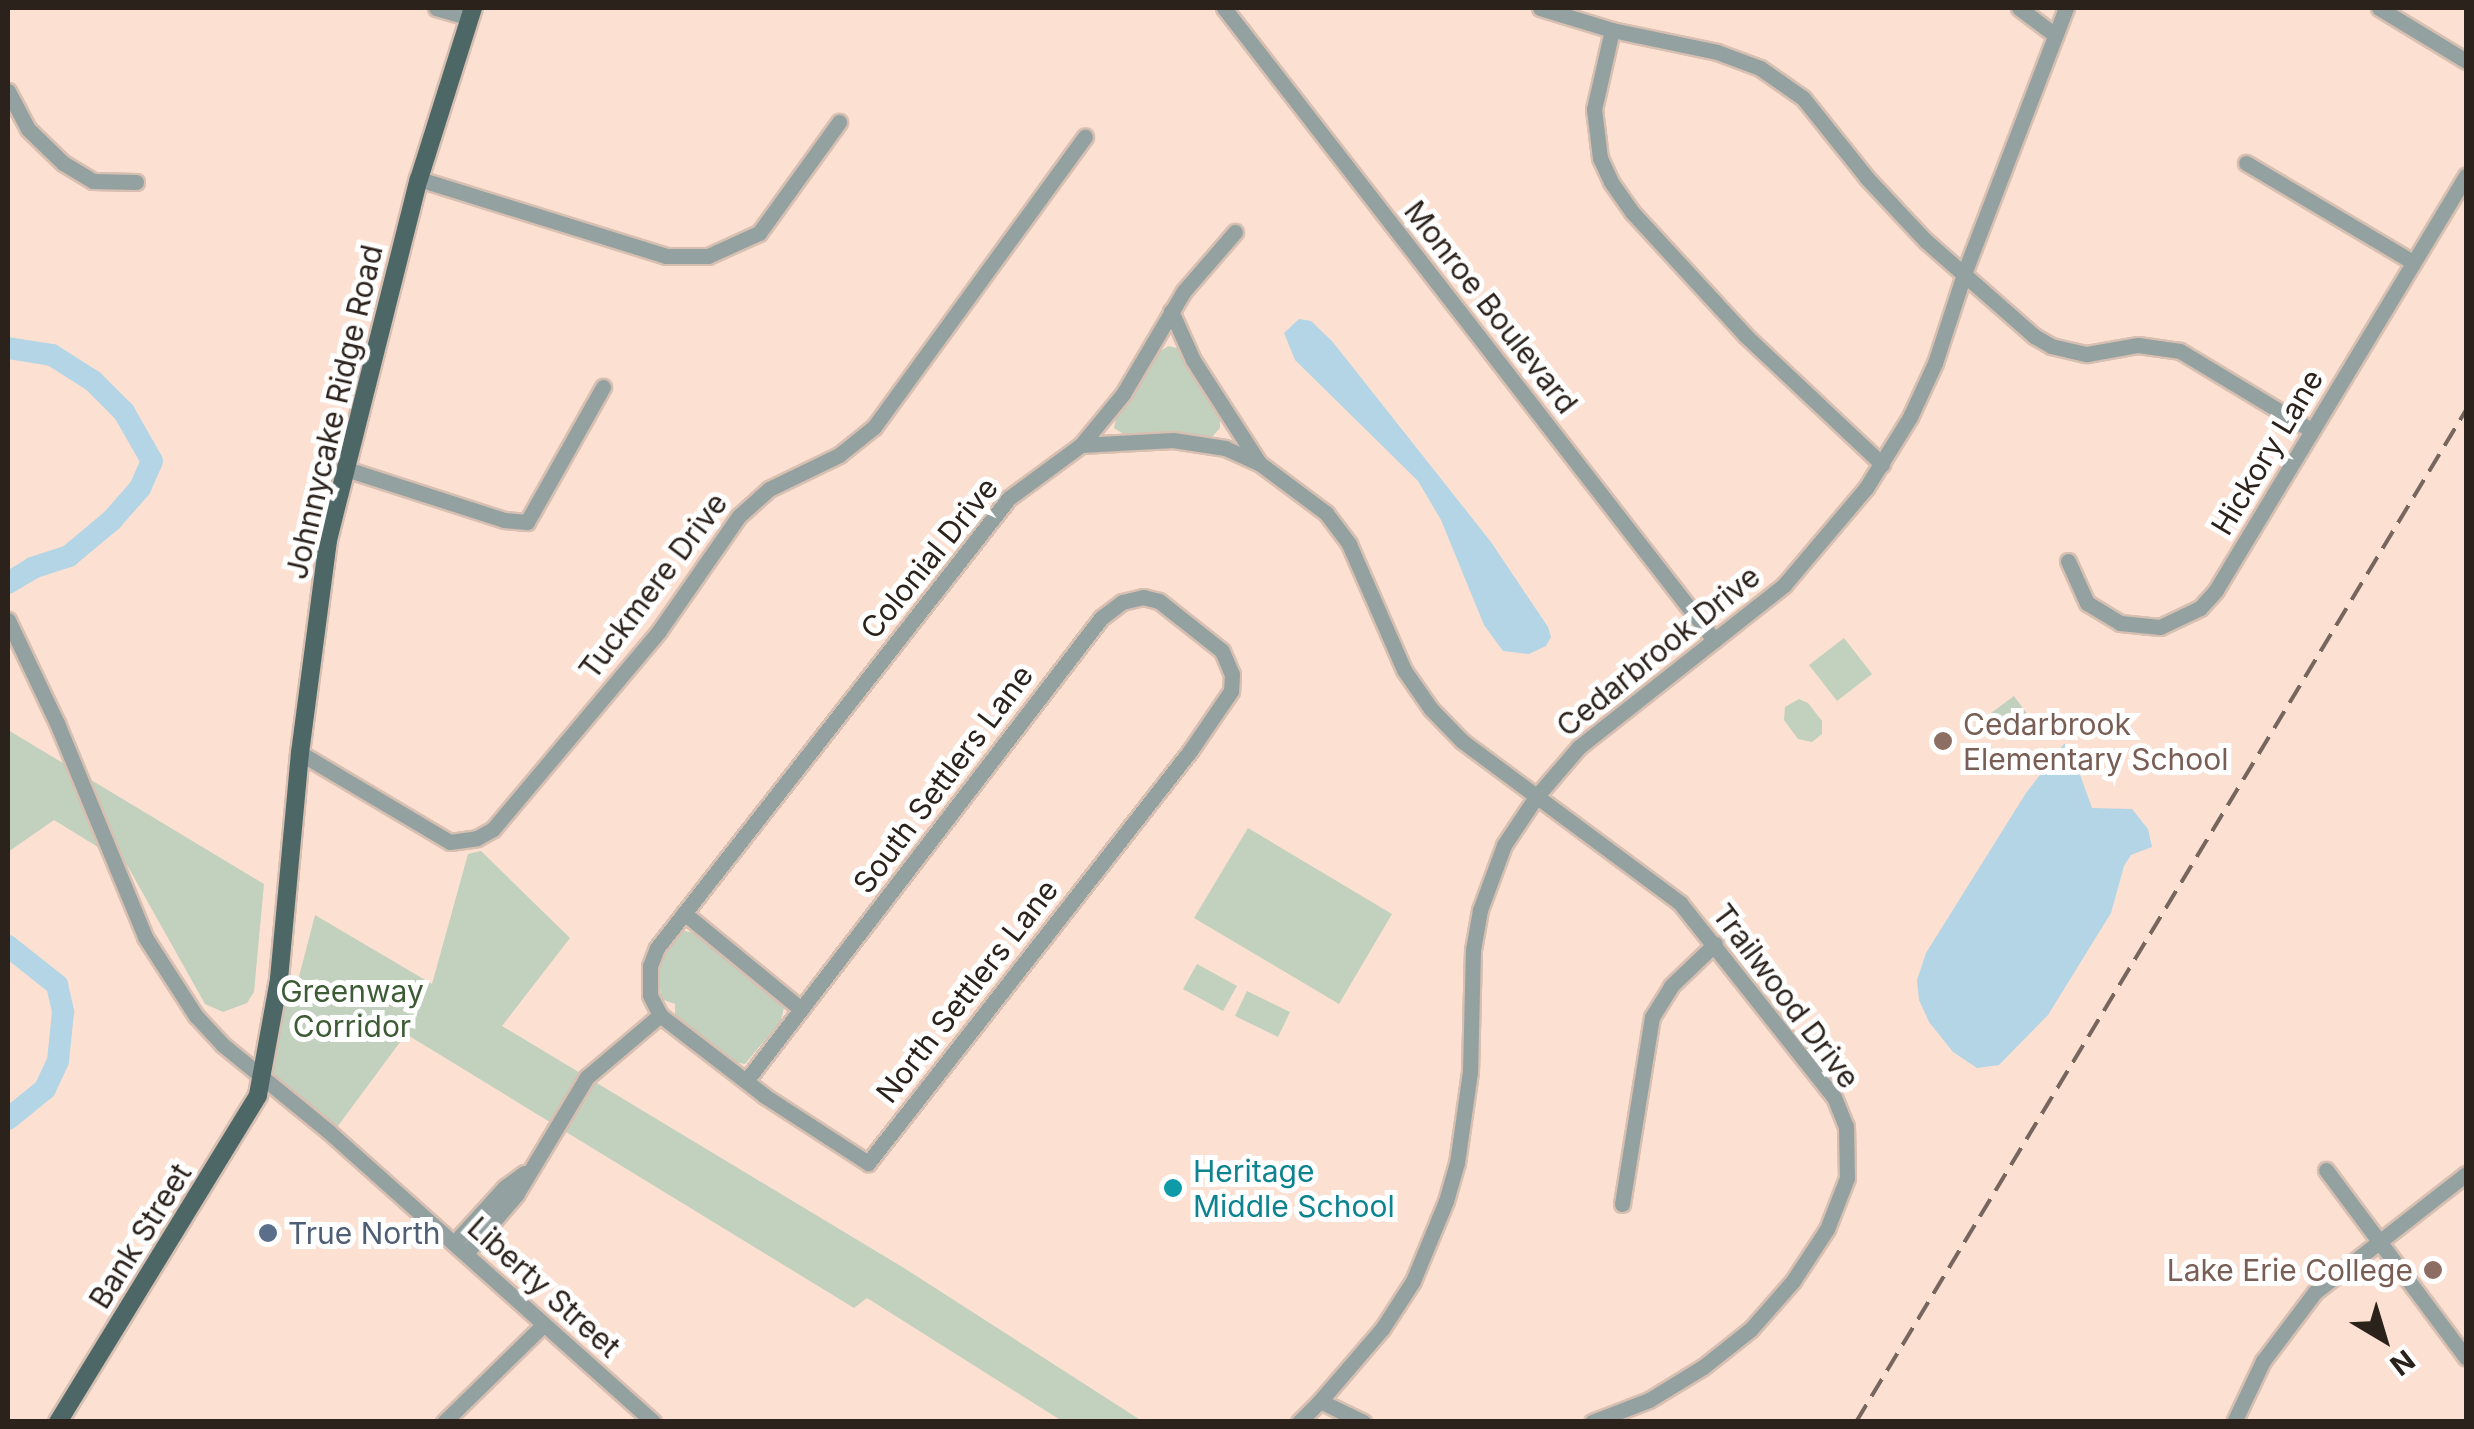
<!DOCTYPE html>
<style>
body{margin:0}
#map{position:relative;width:2474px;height:1429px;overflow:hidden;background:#fce1d2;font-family:Inter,sans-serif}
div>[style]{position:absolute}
.green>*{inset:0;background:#c1d1bd}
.water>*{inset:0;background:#b3d5e5}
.river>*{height:22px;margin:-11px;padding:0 11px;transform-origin:11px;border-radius:11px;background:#b3d5e5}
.roads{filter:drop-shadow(2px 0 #d7bfb1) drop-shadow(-2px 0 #d7bfb1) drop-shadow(0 2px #d7bfb1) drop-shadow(0 -2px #d7bfb1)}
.minor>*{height:15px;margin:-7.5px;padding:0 7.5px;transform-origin:7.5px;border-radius:7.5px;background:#93a1a1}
.major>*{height:18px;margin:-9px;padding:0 9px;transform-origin:9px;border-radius:9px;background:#4d6767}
.rail>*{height:4px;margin-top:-2px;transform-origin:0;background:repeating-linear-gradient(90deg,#76665d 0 20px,transparent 0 30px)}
.dots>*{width:28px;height:28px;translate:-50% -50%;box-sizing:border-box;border:5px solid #fff;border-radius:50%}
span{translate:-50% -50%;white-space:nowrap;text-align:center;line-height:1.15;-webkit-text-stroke:10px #fff;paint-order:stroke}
.street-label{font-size:30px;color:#2c221c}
.education-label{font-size:30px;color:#785e54}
.left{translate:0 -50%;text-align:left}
.right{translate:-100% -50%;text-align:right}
.park-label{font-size:30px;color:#3d5c35}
.culture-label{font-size:30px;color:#0d838f}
.service-label{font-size:30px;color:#4e5e75}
.frame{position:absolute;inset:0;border:10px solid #2c221c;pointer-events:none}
.north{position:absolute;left:2334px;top:1289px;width:100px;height:100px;-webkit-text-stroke:8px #fff;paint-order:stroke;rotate:142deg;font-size:28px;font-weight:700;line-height:40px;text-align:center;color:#2c221c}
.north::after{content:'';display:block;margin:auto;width:35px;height:45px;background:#2c221c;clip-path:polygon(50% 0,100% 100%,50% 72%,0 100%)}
</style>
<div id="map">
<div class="green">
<i style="clip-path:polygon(1169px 346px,1180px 349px,1220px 420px,1220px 428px,1212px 437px,1125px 435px,1114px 428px,1118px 410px,1160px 351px)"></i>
<i style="clip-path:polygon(1844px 638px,1872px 674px,1837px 701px,1809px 665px)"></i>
<i style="clip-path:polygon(2014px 696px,2033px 722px,2011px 739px,1991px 713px)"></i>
<i style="clip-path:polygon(1799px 699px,1808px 703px,1822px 721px,1822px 734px,1812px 742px,1798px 739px,1784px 720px,1785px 707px)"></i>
<i style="clip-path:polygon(8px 730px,264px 884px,254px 992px,247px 1003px,223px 1012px,205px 1004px,127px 865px,54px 820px,8px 852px)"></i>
<i style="clip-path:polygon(1248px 828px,1392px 914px,1339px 1004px,1194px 918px)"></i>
<i style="clip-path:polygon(481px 851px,570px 938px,502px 1026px,904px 1268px,1142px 1421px,1062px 1421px,867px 1298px,854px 1308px,406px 1034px,332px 1134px,266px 1073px,265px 1031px,295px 992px,315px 915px,432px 984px,468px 854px)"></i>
<i style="clip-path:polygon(685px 931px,694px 933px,784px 1007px,781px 1021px,745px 1064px,734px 1062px,675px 1016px,675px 1004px,661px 999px,658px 962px,674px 937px)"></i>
<i style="clip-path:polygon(1197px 964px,1237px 986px,1223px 1011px,1183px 989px)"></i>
<i style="clip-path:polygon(1247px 991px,1290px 1012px,1278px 1037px,1235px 1016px)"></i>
</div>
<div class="water">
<i style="clip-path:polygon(1299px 319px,1311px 321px,1332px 341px,1491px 542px,1548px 627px,1551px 637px,1546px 646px,1529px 654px,1503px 651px,1484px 625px,1441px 520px,1418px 481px,1295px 360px,1284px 333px)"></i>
<i style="clip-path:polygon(2064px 744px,2069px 744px,2092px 808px,2132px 809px,2148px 829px,2152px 847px,2131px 855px,2124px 866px,2111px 913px,2048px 1015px,1999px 1065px,1977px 1068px,1953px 1052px,1929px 1022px,1919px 1000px,1917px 980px,1926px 953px,2026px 793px)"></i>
</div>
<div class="river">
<i style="left:8px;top:348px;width:45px;rotate:9deg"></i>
<i style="left:52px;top:355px;width:49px;rotate:32.4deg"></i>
<i style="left:93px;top:381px;width:44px;rotate:45deg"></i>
<i style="left:124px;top:412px;width:56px;rotate:60.3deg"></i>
<i style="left:152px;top:461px;width:30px;rotate:114deg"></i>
<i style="left:140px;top:488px;width:43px;rotate:131.2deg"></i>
<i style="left:112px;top:520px;width:56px;rotate:140.1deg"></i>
<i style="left:69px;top:556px;width:38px;rotate:162deg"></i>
<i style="left:33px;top:568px;width:29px;rotate:149deg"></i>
<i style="left:8px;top:946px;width:63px;rotate:38.5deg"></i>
<i style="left:57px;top:985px;width:28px;rotate:77deg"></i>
<i style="left:63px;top:1012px;width:49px;rotate:95.8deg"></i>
<i style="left:58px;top:1061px;width:31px;rotate:115deg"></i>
<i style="left:45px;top:1089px;width:48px;rotate:141deg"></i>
</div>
<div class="roads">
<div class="minor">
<i style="left:436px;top:8px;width:35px;rotate:16deg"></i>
<i style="left:1224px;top:8px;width:800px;rotate:52.21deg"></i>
<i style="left:1540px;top:8px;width:75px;rotate:17deg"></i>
<i style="left:1612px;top:30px;width:107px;rotate:11.8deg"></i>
<i style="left:1717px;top:52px;width:46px;rotate:20.4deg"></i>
<i style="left:1760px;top:68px;width:52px;rotate:34.9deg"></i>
<i style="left:1803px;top:98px;width:102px;rotate:51.3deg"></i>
<i style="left:1867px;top:178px;width:86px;rotate:46.9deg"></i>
<i style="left:1926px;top:241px;width:144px;rotate:41.3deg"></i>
<i style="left:2034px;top:336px;width:20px;rotate:30deg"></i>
<i style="left:2051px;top:346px;width:37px;rotate:13deg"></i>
<i style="left:2087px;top:354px;width:52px;rotate:-10deg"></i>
<i style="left:2138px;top:345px;width:42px;rotate:8.1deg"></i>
<i style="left:2180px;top:351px;width:153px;rotate:31.1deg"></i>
<i style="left:2019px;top:8px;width:45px;rotate:36.9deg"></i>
<i style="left:2379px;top:8px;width:102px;rotate:31.3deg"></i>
<i style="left:1612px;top:30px;width:81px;rotate:102.8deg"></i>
<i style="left:1594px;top:109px;width:49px;rotate:83deg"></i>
<i style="left:1600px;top:158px;width:26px;rotate:65deg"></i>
<i style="left:1611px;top:182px;width:37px;rotate:55deg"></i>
<i style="left:1632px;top:212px;width:168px;rotate:47.4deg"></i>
<i style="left:1746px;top:336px;width:187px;rotate:43.3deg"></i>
<i style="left:8px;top:91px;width:43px;rotate:62.2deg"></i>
<i style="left:28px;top:129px;width:49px;rotate:44.2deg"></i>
<i style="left:63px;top:163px;width:35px;rotate:31deg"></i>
<i style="left:93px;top:181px;width:43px;rotate:1.3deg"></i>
<i style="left:2246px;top:163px;width:194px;rotate:30.7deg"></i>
<i style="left:419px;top:179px;width:259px;rotate:17.3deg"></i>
<i style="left:666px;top:256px;width:42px"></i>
<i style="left:708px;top:256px;width:56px;rotate:-24.3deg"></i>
<i style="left:759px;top:233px;width:137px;rotate:-54.2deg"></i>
<i style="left:1171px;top:311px;width:54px;rotate:65.8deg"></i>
<i style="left:1193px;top:360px;width:122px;rotate:57.3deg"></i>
<i style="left:1081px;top:445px;width:66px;rotate:-50.5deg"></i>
<i style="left:1123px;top:394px;width:120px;rotate:-59.4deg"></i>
<i style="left:1184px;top:291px;width:78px;rotate:-49.2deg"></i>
<i style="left:343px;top:468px;width:169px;rotate:17.9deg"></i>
<i style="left:504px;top:520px;width:23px;rotate:5deg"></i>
<i style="left:527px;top:522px;width:155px;rotate:-60.6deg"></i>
<i style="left:2068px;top:561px;width:46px;rotate:65.7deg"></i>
<i style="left:2087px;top:603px;width:39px;rotate:31deg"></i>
<i style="left:2120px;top:623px;width:40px;rotate:5.7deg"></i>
<i style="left:2160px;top:627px;width:44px;rotate:-25.4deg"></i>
<i style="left:2200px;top:608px;width:24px;rotate:-48deg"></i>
<i style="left:2216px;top:590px;width:484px;rotate:-58.9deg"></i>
<i style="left:8px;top:620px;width:114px;rotate:64.6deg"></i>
<i style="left:57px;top:723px;width:231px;rotate:67.6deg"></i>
<i style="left:145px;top:937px;width:94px;rotate:57.2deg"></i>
<i style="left:196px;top:1016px;width:40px;rotate:47deg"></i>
<i style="left:223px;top:1045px;width:136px;rotate:39.3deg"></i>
<i style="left:328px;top:1131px;width:436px;rotate:41.8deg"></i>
<i style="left:300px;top:753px;width:174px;rotate:30.7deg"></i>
<i style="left:450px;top:842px;width:27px;rotate:-8deg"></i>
<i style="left:477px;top:838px;width:18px;rotate:-29deg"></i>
<i style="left:493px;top:829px;width:258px;rotate:-50deg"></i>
<i style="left:659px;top:631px;width:140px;rotate:-55.2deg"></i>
<i style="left:739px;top:516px;width:40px;rotate:-42deg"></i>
<i style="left:769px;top:489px;width:78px;rotate:-25.9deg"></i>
<i style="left:839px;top:455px;width:45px;rotate:-38.7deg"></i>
<i style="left:874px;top:427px;width:359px;rotate:-54deg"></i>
<i style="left:684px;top:913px;width:151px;rotate:39.4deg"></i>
<i style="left:746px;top:1081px;width:583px;rotate:-52.52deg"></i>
<i style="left:1101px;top:618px;width:26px;rotate:-37deg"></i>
<i style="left:1122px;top:602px;width:22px;rotate:-13deg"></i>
<i style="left:1143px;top:597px;width:16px;rotate:14deg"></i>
<i style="left:1159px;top:601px;width:80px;rotate:38.4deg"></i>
<i style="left:1222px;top:651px;width:25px;rotate:67deg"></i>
<i style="left:1232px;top:674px;width:17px;rotate:93deg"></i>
<i style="left:1231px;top:691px;width:73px;rotate:124.3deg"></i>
<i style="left:1190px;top:751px;width:523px;rotate:128.01deg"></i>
<i style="left:868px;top:1163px;width:123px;rotate:-147deg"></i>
<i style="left:765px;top:1096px;width:133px;rotate:-142.4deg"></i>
<i style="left:660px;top:1015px;width:22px;rotate:-117deg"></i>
<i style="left:650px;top:995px;width:29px;rotate:-90deg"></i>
<i style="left:650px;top:966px;width:19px;rotate:-69deg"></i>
<i style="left:657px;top:948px;width:571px;rotate:-51.97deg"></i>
<i style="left:1009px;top:498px;width:89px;rotate:-36.4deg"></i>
<i style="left:1081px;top:445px;width:92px;rotate:-3.1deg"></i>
<i style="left:1173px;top:440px;width:53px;rotate:8.7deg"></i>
<i style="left:1225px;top:448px;width:37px;rotate:24deg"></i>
<i style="left:1259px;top:463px;width:84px;rotate:36.7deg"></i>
<i style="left:1326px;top:513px;width:39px;rotate:53deg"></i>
<i style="left:1349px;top:544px;width:137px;rotate:66.4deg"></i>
<i style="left:1404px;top:670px;width:47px;rotate:55.3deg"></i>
<i style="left:1431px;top:709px;width:45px;rotate:45.9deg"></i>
<i style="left:1462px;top:741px;width:272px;rotate:36.6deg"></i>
<i style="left:1680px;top:903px;width:248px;rotate:51.6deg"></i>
<i style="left:1834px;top:1097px;width:31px;rotate:68deg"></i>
<i style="left:1846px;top:1126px;width:52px;rotate:88.9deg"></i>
<i style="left:1847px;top:1178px;width:55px;rotate:111.4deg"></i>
<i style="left:1827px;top:1229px;width:62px;rotate:123.2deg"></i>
<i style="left:1793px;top:1281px;width:64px;rotate:131.2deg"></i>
<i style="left:1751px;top:1329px;width:61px;rotate:141.6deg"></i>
<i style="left:1703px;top:1367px;width:63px;rotate:148.6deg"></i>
<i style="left:1649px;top:1400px;width:61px;rotate:158.9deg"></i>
<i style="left:2326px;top:1170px;width:234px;rotate:53.3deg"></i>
<i style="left:1622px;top:1204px;width:189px;rotate:-80.9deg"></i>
<i style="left:1652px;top:1017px;width:36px;rotate:-58deg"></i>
<i style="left:1671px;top:986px;width:61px;rotate:-43.7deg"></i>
<i style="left:454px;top:1243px;width:76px;rotate:-47.7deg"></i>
<i style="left:505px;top:1187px;width:24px;rotate:-36deg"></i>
<i style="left:466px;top:1253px;width:77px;rotate:-49.2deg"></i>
<i style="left:516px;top:1195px;width:138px;rotate:-59deg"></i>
<i style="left:587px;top:1077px;width:96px;rotate:-40.3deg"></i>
<i style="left:1320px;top:1401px;width:95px;rotate:-49.3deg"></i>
<i style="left:1382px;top:1329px;width:57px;rotate:-57.1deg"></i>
<i style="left:1413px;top:1281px;width:87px;rotate:-67.6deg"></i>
<i style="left:1446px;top:1201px;width:40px;rotate:-74deg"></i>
<i style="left:1457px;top:1163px;width:92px;rotate:-81.9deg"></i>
<i style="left:1470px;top:1072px;width:122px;rotate:-88.6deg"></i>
<i style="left:1473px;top:950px;width:41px;rotate:-80.1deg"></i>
<i style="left:1480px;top:910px;width:69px;rotate:-69.7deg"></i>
<i style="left:1504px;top:845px;width:58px;rotate:-56.3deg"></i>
<i style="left:1536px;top:797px;width:66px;rotate:-49.3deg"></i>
<i style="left:1579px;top:747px;width:261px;rotate:-38.3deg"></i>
<i style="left:1784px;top:585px;width:127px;rotate:-49.8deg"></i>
<i style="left:1866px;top:488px;width:84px;rotate:-58.2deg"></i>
<i style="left:1910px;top:417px;width:60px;rotate:-65.2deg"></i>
<i style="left:1935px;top:363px;width:97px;rotate:-71.9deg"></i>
<i style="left:1965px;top:271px;width:282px;rotate:-69deg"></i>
<i style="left:444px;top:1422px;width:139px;rotate:-44.4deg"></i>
<i style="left:1299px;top:1422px;width:30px;rotate:-45deg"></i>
<i style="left:1320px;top:1401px;width:48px;rotate:26deg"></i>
<i style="left:2234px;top:1422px;width:68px;rotate:-64.6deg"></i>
<i style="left:2263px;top:1361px;width:86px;rotate:-53deg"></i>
<i style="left:2315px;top:1292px;width:192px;rotate:-38deg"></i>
</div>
<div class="major">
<i style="left:58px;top:1422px;width:383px;rotate:-58.5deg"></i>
<i style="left:258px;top:1095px;width:118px;rotate:-79.7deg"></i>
<i style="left:279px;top:979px;width:227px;rotate:-84.7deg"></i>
<i style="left:300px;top:753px;width:215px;rotate:-82.5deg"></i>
<i style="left:328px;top:540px;width:372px;rotate:-75.9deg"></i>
<i style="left:419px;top:179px;width:179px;rotate:-72.5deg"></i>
</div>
</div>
<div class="rail">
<i style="left:1856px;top:1422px;width:1182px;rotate:-58.92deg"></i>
</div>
<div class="dots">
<i style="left:1943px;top:741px;background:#8d6e63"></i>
<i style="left:1173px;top:1188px;background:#0f9aa8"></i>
<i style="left:268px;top:1233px;background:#5c6f8a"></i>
<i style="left:2433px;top:1270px;background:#8d6e63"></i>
</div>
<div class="street-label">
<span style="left:1491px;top:307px;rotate:52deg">Monroe Boulevard</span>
<span style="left:334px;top:412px;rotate:-77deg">Johnnycake Ridge Road</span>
<span style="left:2267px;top:452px;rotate:-59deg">Hickory Lane</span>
<span style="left:929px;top:558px;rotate:-51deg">Colonial Drive</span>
<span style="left:653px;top:586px;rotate:-53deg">Tuckmere Drive</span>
<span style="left:1658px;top:651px;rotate:-39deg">Cedarbrook Drive</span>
<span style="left:943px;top:779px;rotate:-53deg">South Settlers Lane</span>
<span style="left:967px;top:991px;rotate:-52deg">North Settlers Lane</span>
<span style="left:1786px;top:996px;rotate:53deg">Trailwood Drive</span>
<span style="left:140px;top:1236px;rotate:-58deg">Bank Street</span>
<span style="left:544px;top:1287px;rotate:42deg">Liberty Street</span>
</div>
<div class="education-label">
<span class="left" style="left:1963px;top:741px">Cedarbrook<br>Elementary School</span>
<span class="right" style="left:2413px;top:1270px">Lake Erie College</span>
</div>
<div class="park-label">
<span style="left:352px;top:1008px">Greenway<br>Corridor</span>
</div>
<div class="culture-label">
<span class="left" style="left:1193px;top:1188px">Heritage<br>Middle School</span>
</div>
<div class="service-label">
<span class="left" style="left:288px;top:1233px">True North</span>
</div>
<div class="frame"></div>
<div class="north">N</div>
</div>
